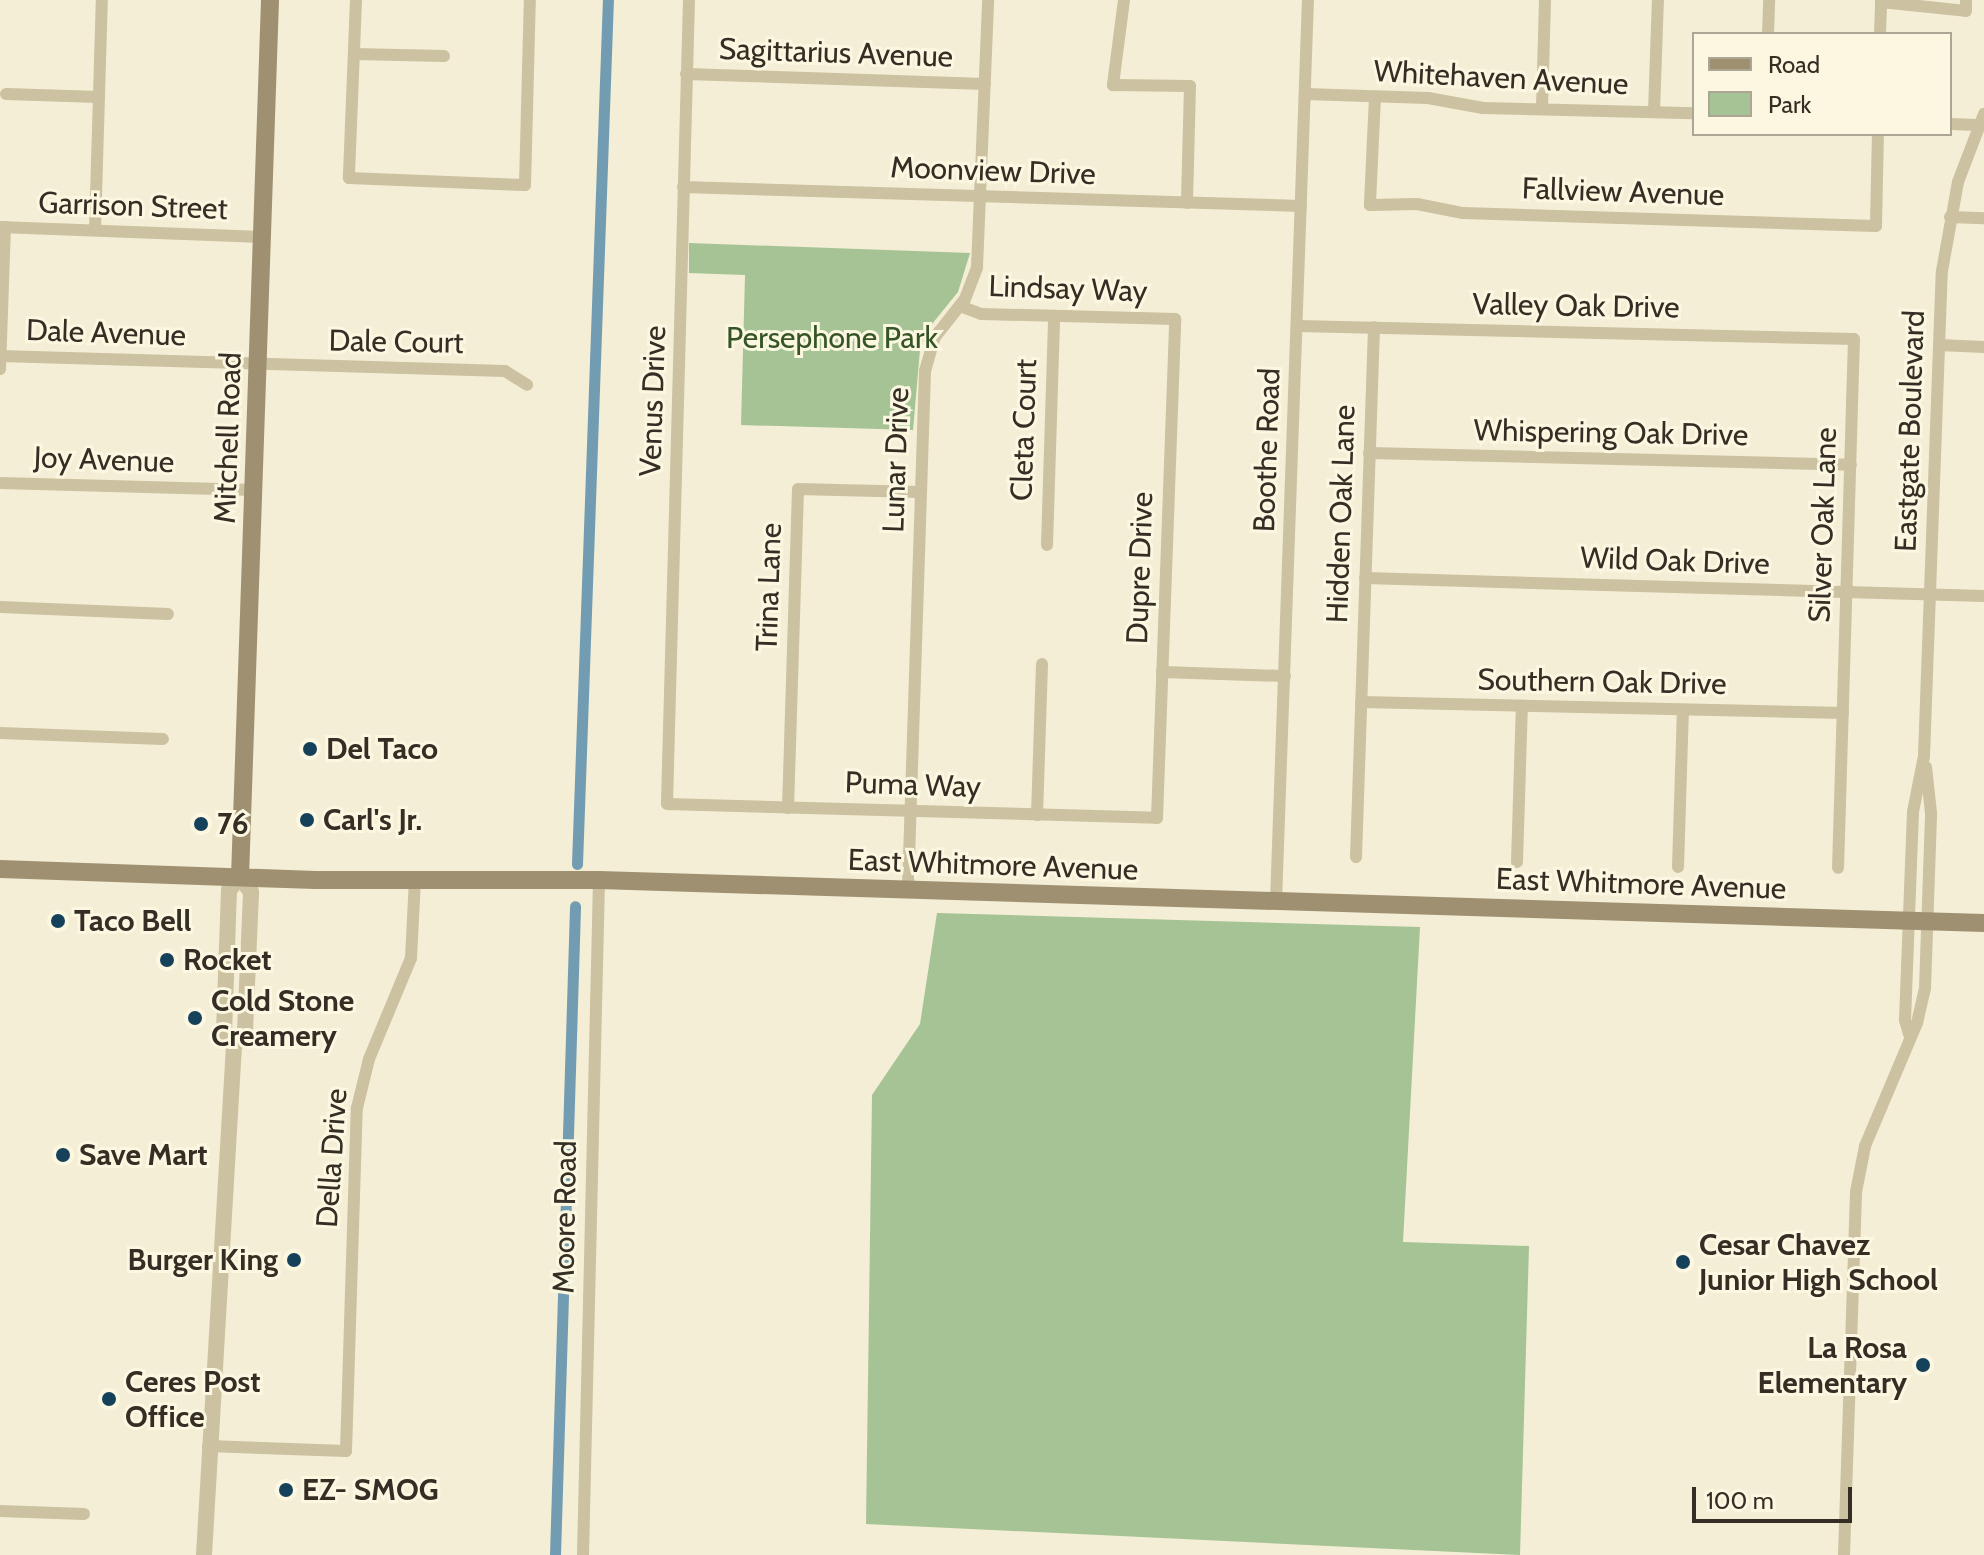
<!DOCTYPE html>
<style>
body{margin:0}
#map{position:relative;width:1984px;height:1555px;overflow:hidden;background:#f3eed5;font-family:Cabin,sans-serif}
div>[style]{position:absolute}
.green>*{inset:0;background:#a5c394}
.canal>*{height:11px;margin:-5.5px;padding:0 5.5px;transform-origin:5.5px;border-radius:5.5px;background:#729cb2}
.minor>*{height:12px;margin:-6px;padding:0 6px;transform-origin:6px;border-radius:6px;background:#ccc1a0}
.tertiary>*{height:16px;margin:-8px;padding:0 8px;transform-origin:8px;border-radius:8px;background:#ccc1a0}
.secondary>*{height:18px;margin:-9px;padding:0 9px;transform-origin:9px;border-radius:9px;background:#9f9072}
.dots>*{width:22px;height:22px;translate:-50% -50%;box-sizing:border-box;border:4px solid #fbf7e1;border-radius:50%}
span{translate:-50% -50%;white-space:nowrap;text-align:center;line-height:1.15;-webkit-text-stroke:6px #fbf7e1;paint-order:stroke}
.street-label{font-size:30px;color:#352e24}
.park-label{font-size:30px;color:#365526}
.poi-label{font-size:30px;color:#352e24;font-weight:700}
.left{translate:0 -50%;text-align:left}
.right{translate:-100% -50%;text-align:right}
.legend{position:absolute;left:1692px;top:32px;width:260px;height:104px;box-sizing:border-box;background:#fbf7e1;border:2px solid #aca795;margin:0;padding:10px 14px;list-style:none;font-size:24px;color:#352e24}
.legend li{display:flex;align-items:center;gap:16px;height:40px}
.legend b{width:40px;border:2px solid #aca795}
.scale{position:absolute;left:1692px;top:1487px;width:160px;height:36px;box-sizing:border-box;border:4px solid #352e24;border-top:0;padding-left:10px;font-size:24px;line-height:28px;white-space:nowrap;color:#352e24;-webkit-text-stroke:6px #fbf7e1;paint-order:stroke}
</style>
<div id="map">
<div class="green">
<i style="clip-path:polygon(689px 243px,970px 253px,958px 292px,932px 324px,920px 350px,913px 430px,741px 425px,745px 275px,689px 273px)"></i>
<i style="clip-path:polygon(937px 913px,1420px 927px,1403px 1242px,1529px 1246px,1520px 1555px,866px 1524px,872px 1095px,920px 1024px)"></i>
</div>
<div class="canal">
<i style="left:577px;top:864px;width:865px;rotate:-87.95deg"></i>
<i style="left:555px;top:1555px;width:649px;rotate:-88.23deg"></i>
</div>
<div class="minor">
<i style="left:356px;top:0;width:178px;rotate:92.3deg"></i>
<i style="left:349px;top:178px;width:176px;rotate:2.3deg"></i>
<i style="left:525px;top:185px;width:185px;rotate:-88.5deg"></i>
<i style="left:689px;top:0;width:804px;rotate:91.57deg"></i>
<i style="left:667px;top:804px;width:490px;rotate:1.6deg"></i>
<i style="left:1157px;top:818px;width:499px;rotate:-87.9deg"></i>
<i style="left:1175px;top:319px;width:194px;rotate:-178.5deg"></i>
<i style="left:981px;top:314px;width:22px;rotate:-159deg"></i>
<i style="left:1124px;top:0;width:86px;rotate:97.4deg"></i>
<i style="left:1113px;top:85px;width:77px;rotate:0.7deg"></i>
<i style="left:1190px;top:86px;width:117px;rotate:91.5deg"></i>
<i style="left:1768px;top:34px;width:34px;rotate:-88deg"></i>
<i style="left:1880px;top:34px;width:32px;rotate:-88deg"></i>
<i style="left:1881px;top:2px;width:85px;rotate:6deg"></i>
<i style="left:1966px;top:11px;width:11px;rotate:-90deg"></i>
<i style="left:354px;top:54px;width:90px;rotate:1.3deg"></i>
<i style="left:686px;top:74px;width:299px;rotate:1.9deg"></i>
<i style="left:6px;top:94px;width:93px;rotate:1.8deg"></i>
<i style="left:1305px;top:94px;width:123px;rotate:1.9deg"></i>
<i style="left:1428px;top:98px;width:56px;rotate:10.3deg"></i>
<i style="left:1483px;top:108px;width:211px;rotate:1.4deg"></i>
<i style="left:1375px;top:97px;width:108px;rotate:92.7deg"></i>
<i style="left:1370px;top:205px;width:47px;rotate:-1.2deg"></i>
<i style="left:1417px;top:204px;width:47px;rotate:11.1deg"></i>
<i style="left:1463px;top:213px;width:413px;rotate:1.8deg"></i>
<i style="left:1876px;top:226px;width:92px;rotate:-88.8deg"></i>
<i style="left:1542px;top:108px;width:108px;rotate:-88.4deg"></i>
<i style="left:1654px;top:112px;width:112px;rotate:-88deg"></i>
<i style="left:1950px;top:124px;width:27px;rotate:2deg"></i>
<i style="left:683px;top:187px;width:618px;rotate:1.76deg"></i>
<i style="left:1950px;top:217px;width:34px;rotate:2deg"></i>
<i style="left:0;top:227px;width:263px;rotate:2.2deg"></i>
<i style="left:95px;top:230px;width:230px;rotate:-88.3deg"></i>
<i style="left:1297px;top:326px;width:557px;rotate:1.34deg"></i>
<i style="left:1854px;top:339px;width:529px;rotate:91.73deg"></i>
<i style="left:1939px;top:345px;width:45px;rotate:2.5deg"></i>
<i style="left:0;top:356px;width:505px;rotate:1.7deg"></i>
<i style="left:505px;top:371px;width:26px;rotate:32deg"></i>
<i style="left:0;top:369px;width:142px;rotate:-88deg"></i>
<i style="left:1369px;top:453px;width:482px;rotate:1.4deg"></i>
<i style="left:0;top:483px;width:255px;rotate:1.6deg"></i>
<i style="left:1047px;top:545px;width:229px;rotate:-88.2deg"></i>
<i style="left:1365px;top:578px;width:619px;rotate:1.67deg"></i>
<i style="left:0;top:607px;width:168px;rotate:2.4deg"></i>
<i style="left:1162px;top:672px;width:123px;rotate:1.9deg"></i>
<i style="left:1361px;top:702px;width:482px;rotate:1.3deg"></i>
<i style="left:0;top:733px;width:163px;rotate:2.1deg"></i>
<i style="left:788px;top:808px;width:319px;rotate:-88.2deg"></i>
<i style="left:798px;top:489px;width:122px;rotate:1.4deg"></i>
<i style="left:1037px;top:815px;width:151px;rotate:-88.1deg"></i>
<i style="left:1356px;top:857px;width:530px;rotate:-88.05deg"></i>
<i style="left:1517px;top:862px;width:156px;rotate:-88.2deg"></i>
<i style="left:1678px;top:867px;width:157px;rotate:-88.2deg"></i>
<i style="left:908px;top:889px;width:518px;rotate:-88.12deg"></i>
<i style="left:925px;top:371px;width:35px;rotate:-74deg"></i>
<i style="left:935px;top:337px;width:48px;rotate:-51.7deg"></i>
<i style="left:965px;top:299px;width:34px;rotate:-69deg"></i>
<i style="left:977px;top:267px;width:267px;rotate:-87.6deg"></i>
<i style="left:1276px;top:902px;width:903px;rotate:-87.97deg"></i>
<i style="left:1909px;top:1034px;width:15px;rotate:-106deg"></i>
<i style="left:1905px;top:1020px;width:208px;rotate:-87.8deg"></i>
<i style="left:1913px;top:812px;width:57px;rotate:-78.9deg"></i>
<i style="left:1924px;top:756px;width:485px;rotate:-87.9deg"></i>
<i style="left:1942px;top:271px;width:90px;rotate:-79.8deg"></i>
<i style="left:1958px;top:182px;width:73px;rotate:-69.1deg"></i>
<i style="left:208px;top:1446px;width:138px;rotate:2.1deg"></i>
<i style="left:346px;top:1451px;width:343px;rotate:-88.2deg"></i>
<i style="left:357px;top:1108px;width:50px;rotate:-76.2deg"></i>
<i style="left:369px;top:1059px;width:109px;rotate:-67.4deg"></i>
<i style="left:411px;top:958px;width:80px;rotate:-87.1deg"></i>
<i style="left:0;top:1511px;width:84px;rotate:2deg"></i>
<i style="left:583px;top:1555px;width:675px;rotate:-88.64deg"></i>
<i style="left:1844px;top:1555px;width:363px;rotate:-88.1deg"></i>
<i style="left:1856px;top:1192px;width:47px;rotate:-78.9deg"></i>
<i style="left:1865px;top:1146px;width:134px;rotate:-67.1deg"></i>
<i style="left:1917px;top:1023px;width:36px;rotate:-77deg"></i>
<i style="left:1925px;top:988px;width:175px;rotate:-88deg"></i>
<i style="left:1931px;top:813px;width:46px;rotate:-96.2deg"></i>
</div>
<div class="tertiary">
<i style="left:204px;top:1555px;width:510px;rotate:-86.63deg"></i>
<i style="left:234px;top:1046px;width:19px;rotate:-54deg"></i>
<i style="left:245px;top:1031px;width:139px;rotate:-87.5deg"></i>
<i style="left:251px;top:892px;width:19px;rotate:-126deg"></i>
<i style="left:240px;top:877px;width:17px;rotate:130deg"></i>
<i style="left:229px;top:890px;width:140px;rotate:92deg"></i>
<i style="left:224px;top:1030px;width:19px;rotate:58deg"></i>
</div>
<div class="secondary">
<i style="left:0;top:869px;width:316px;rotate:2deg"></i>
<i style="left:316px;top:880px;width:283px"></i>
<i style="left:599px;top:880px;width:1386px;rotate:1.78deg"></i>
<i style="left:240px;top:877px;width:878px;rotate:-88.04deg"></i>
</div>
<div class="dots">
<i style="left:310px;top:749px;background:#16415a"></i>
<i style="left:307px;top:820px;background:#16415a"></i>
<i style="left:201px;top:824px;background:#16415a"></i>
<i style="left:58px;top:921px;background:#16415a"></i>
<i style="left:167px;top:960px;background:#16415a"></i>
<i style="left:195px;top:1018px;background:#16415a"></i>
<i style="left:63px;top:1155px;background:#16415a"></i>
<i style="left:294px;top:1260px;background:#16415a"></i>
<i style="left:1683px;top:1262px;background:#16415a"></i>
<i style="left:1923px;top:1365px;background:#16415a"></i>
<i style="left:109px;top:1399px;background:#16415a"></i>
<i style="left:286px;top:1490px;background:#16415a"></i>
</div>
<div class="street-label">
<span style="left:836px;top:53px;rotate:2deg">Sagittarius Avenue</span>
<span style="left:1501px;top:78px;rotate:3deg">Whitehaven Avenue</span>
<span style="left:993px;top:171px;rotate:2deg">Moonview Drive</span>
<span style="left:1623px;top:192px;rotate:2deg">Fallview Avenue</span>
<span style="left:133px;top:206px;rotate:2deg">Garrison Street</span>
<span style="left:1068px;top:289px;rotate:2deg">Lindsay Way</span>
<span style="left:1576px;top:306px;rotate:1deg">Valley Oak Drive</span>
<span style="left:106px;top:333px;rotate:2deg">Dale Avenue</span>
<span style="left:396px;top:342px;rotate:1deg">Dale Court</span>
<span style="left:653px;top:401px;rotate:-88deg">Venus Drive</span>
<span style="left:1024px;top:430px;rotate:-88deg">Cleta Court</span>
<span style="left:1910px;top:431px;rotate:-88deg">Eastgate Boulevard</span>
<span style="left:1611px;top:433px;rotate:1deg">Whispering Oak Drive</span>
<span style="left:228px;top:438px;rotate:-88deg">Mitchell Road</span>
<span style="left:1267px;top:450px;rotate:-88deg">Boothe Road</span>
<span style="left:104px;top:460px;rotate:2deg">Joy Avenue</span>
<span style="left:896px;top:460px;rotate:-88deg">Lunar Drive</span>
<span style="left:1341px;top:514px;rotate:-88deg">Hidden Oak Lane</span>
<span style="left:1823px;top:525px;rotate:-88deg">Silver Oak Lane</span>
<span style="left:1675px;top:561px;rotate:2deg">Wild Oak Drive</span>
<span style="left:1140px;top:568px;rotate:-88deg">Dupre Drive</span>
<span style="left:769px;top:587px;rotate:-88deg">Trina Lane</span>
<span style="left:1602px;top:682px;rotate:1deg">Southern Oak Drive</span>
<span style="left:913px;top:785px;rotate:2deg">Puma Way</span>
<span style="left:993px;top:865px;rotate:2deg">East Whitmore Avenue</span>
<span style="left:1641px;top:884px;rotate:2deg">East Whitmore Avenue</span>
<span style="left:332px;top:1158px;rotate:-86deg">Della Drive</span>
<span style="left:565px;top:1217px;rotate:-89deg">Moore Road</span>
</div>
<div class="park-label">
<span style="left:832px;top:338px">Persephone Park</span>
</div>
<div class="poi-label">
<span class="left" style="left:326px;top:749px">Del Taco</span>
<span class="left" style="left:323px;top:820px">Carl's Jr.</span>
<span class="left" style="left:217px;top:824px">76</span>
<span class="left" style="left:74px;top:921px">Taco Bell</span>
<span class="left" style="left:183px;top:960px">Rocket</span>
<span class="left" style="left:211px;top:1018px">Cold Stone<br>Creamery</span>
<span class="left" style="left:79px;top:1155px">Save Mart</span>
<span class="left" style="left:1699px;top:1262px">Cesar Chavez<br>Junior High School</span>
<span class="right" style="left:278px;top:1260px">Burger King</span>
<span class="right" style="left:1907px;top:1365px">La Rosa<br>Elementary</span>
<span class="left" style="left:125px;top:1399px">Ceres Post<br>Office</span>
<span class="left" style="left:302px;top:1490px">EZ- SMOG</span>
</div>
<ul class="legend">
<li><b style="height:10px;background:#9f9072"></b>Road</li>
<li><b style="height:22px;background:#a5c394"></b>Park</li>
</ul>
<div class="scale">100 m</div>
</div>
